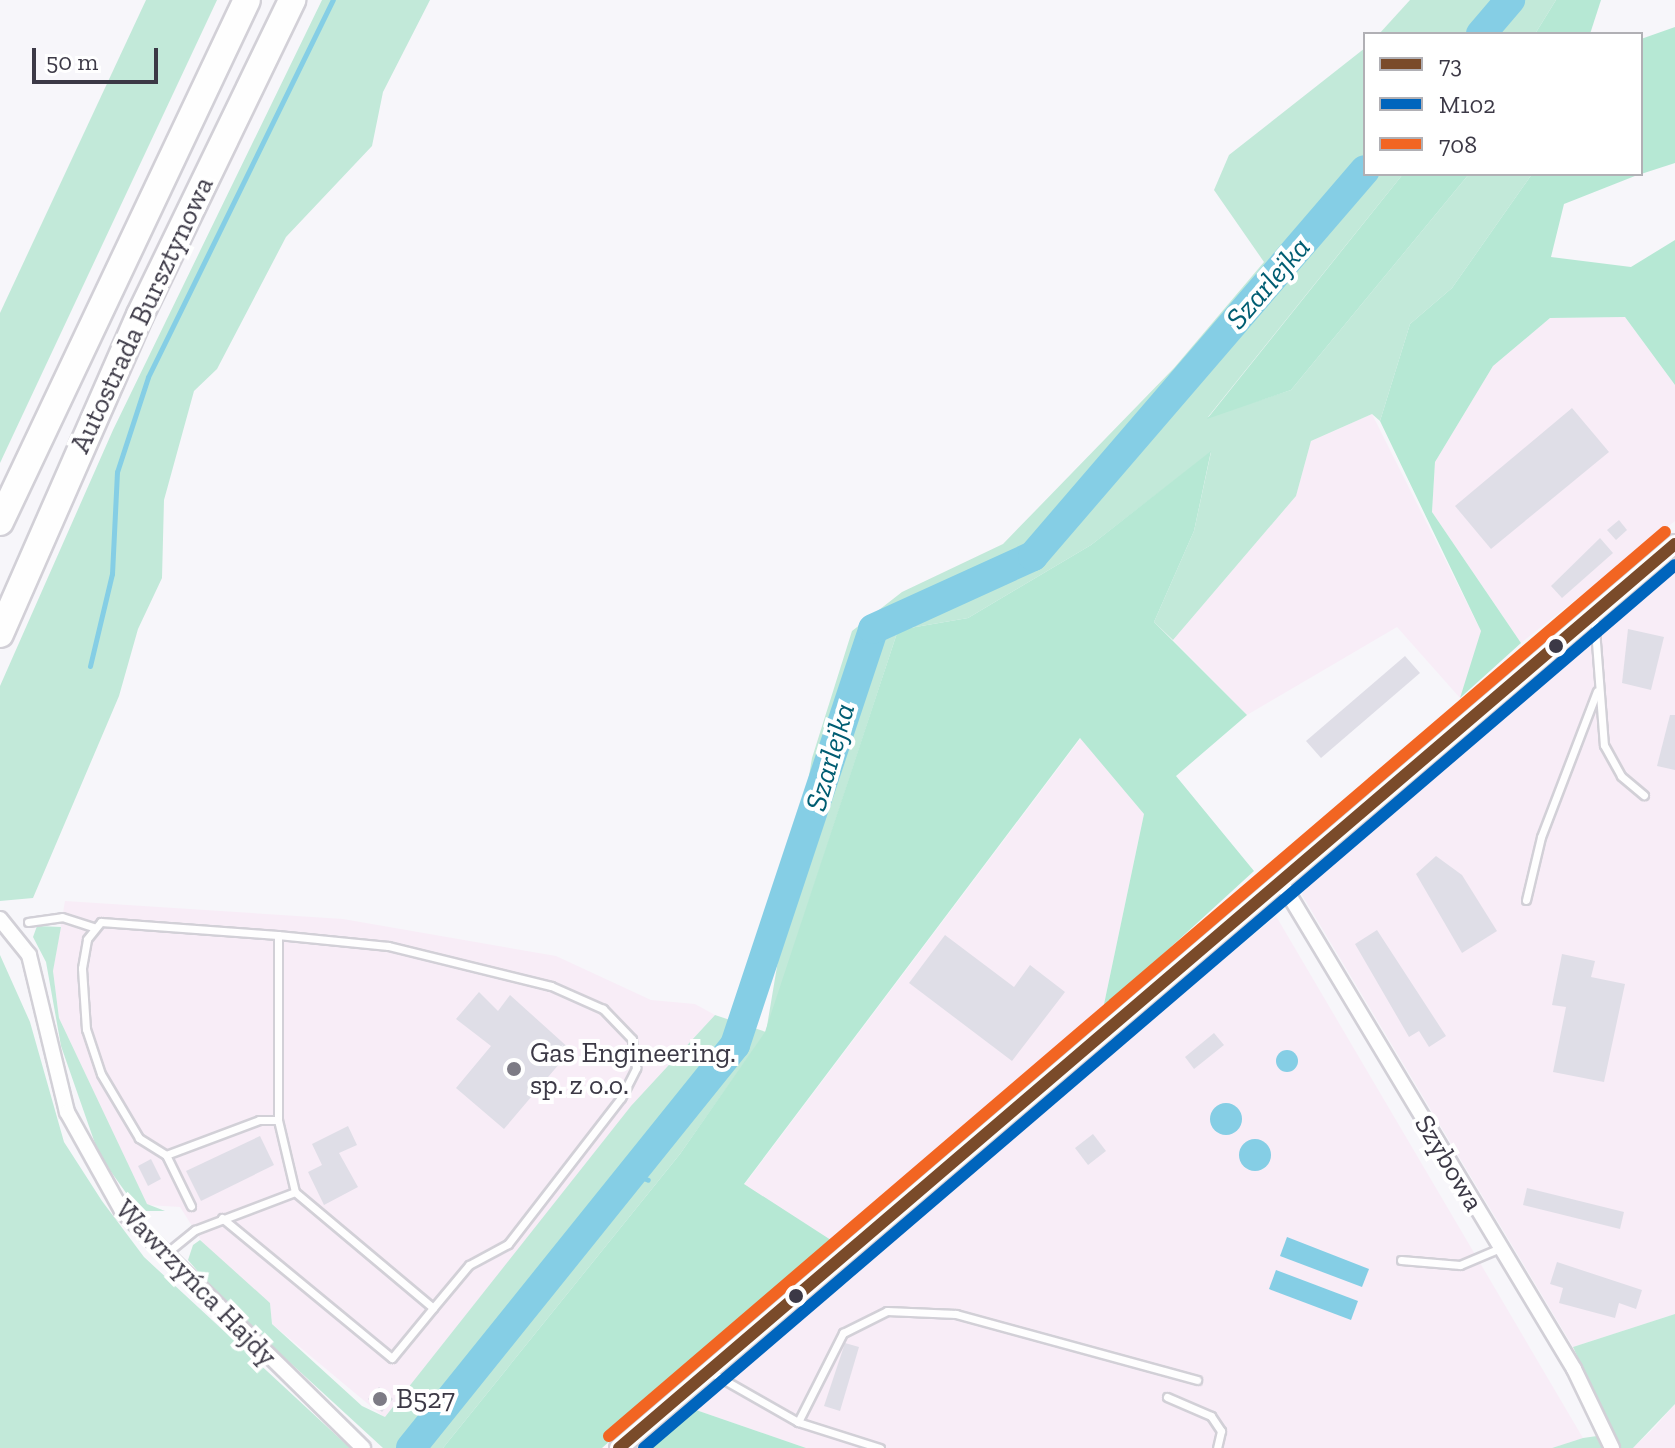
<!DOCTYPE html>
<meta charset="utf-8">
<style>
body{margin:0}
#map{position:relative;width:1675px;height:1448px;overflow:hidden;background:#f7f6fa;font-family:"Zilla Slab",serif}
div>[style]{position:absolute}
.industrial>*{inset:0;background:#f8edf7}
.green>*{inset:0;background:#c2e9d9}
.forest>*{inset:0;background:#b6e8d4}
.water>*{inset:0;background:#85cee5}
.round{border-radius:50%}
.stream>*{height:5px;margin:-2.5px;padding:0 2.5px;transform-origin:2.5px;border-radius:2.5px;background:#85cee5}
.river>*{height:30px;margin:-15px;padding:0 15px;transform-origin:15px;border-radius:15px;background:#85cee5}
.building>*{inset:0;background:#dfdee7}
.roads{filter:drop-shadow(2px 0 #d2d0d7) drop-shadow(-2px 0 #d2d0d7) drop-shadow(0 2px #d2d0d7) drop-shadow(0 -2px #d2d0d7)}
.service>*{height:7px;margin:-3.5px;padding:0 3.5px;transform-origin:3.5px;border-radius:3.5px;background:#fefefe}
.minor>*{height:14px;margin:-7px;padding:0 7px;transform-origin:7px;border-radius:7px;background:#fefefe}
.tertiary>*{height:18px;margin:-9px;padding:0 9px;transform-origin:9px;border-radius:9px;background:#fefefe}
.motorway>*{height:26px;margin:-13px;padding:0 13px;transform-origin:13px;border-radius:13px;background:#fefefe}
.bus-1>*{height:12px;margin:-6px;padding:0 6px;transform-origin:6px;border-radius:6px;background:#7a4b2a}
.bus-2>*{height:12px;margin:-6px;padding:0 6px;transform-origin:6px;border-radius:6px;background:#0065bd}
.bus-3>*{height:12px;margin:-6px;padding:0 6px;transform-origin:6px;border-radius:6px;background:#f26522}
.dots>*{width:22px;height:22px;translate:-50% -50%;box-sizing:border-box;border:4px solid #fff;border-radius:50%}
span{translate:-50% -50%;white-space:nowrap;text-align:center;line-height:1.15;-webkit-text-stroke:8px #fff;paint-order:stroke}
.street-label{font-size:28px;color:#3c3946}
.poi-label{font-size:28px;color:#3c3946}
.left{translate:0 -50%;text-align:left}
.water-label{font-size:30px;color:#005d72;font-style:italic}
.legend{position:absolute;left:1363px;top:32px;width:280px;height:144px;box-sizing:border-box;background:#fff;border:2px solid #b1b0b5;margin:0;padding:10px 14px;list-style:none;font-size:24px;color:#3c3946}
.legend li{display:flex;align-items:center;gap:16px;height:40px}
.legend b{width:40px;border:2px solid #b1b0b5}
.scale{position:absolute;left:32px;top:48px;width:126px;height:36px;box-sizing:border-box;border:4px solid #3c3946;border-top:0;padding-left:10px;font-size:24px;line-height:28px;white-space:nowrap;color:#3c3946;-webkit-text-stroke:6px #fff;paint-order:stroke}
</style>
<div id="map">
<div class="industrial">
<i style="clip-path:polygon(1625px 317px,1675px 385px,1675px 521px,1521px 643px,1432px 512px,1435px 462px,1493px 366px,1550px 318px)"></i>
<i style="clip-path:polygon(1372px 414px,1481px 631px,1477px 659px,1460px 698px,1397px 627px,1247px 715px,1173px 640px,1296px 496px,1311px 441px)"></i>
<i style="clip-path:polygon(1675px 556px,1675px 1314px,1573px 1347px,1302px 895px,1306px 877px,1330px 850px)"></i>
<i style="clip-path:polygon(1081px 738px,1144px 814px,1103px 1009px,834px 1242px,744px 1185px)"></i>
<i style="clip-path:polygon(65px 901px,343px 919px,556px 956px,651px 1000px,695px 1004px,715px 1015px,631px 1107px,385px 1418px,272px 1324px,270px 1303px,206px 1248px,180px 1207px,147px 1205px,59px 1018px,53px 971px)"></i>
<i style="clip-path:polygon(1276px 916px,1583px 1438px,1552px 1448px,806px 1448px,696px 1410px,854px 1266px)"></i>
<i style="clip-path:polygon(1675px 1404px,1675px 1448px,1633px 1448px,1655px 1427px)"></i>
</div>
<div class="green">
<i style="clip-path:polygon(146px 0,217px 0,0 463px,0 313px)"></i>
<i style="clip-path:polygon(322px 0,430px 0,383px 92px,372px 146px,286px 237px,217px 369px,194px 391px,164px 500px,162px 578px,138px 629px,119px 696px,33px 898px,0 901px,0 686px,113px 430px)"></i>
<i style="clip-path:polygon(1410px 0,1556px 0,1535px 34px,1379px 34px)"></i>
<i style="clip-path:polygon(1365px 48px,1365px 174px,1403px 174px,1208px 417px,1291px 390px,1469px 174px,1532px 174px,1452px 288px,1410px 324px,1380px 421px,1372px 414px,1311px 441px,1296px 496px,1173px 640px,1154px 622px,1194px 531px,1211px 452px,1091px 545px,968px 618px,898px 630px,766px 1032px,680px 1154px,443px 1448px,383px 1448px,224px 1302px,188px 1260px,193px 1245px,200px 1240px,270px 1303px,272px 1324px,362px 1406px,385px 1417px,631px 1106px,715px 1015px,766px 1032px,812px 758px,852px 631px,902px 592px,1003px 544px,1174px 368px,1264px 262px,1214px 190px,1229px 155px)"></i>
<i style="clip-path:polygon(37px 926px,61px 927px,53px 971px,59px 1018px,147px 1204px,165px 1211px,139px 1211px,99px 1155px,61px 1046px,46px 962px,33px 937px)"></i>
<i style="clip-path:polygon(0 955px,30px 1022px,64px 1142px,102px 1201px,144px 1257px,350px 1448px,0 1448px)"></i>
<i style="clip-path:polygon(1675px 1314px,1675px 1404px,1633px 1448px,1619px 1448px,1573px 1347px)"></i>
<i style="clip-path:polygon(1597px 1436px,1607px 1448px,1552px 1448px,1583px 1438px)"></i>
</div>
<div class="forest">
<i style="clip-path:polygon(1556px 0,1601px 0,1590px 34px,1535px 34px)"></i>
<i style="clip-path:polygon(1675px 27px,1675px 163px,1641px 174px,1641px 39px)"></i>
<i style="clip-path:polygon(1403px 174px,1469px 174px,1291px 390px,1207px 419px)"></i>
<i style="clip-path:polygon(1532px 174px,1640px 174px,1564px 204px,1551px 257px,1631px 267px,1675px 240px,1675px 385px,1625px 317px,1550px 318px,1493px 366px,1435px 462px,1432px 512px,1521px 643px,1460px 698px,1481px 631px,1380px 421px,1410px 324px,1452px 288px)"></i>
<i style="clip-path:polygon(1211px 451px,1194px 531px,1154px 622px,1247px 715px,1176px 776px,1254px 871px,1103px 1009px,1144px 814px,1080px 738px,744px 1184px,834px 1242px,602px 1448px,443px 1448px,680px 1154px,765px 1032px,898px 630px,968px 618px,1091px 545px)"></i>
<i style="clip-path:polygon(696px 1410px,806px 1448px,645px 1448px,683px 1411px)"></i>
</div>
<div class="water">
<i class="round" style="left:1276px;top:1050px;width:22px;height:22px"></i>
<i class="round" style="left:1210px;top:1103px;width:32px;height:32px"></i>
<i class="round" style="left:1239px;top:1139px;width:32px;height:32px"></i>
<i style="clip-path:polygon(1287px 1237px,1369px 1269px,1362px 1287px,1280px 1256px)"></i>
<i style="clip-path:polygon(1276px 1270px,1358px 1301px,1351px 1320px,1269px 1289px)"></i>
</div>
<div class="stream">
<i style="left:90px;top:666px;width:95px;rotate:-76.6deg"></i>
<i style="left:112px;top:574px;width:102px;rotate:-87.2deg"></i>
<i style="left:117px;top:472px;width:100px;rotate:-71.9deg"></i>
<i style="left:148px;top:377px;width:420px;rotate:-63.9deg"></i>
<i style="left:631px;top:1173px;width:18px;rotate:22deg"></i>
</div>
<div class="river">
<i style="left:1481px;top:34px;width:45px;rotate:-49.5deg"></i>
<i style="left:411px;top:1448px;width:517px;rotate:-51.2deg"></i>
<i style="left:735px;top:1045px;width:438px;rotate:-71.6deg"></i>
<i style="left:873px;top:629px;width:176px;rotate:-24.5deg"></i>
<i style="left:1033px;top:556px;width:509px;rotate:-49.3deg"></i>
</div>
<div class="building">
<i style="clip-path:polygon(1572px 408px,1609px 452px,1491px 549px,1455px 506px)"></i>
<i style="clip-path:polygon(1619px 520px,1627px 530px,1616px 540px,1607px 530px)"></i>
<i style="clip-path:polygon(1600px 538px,1613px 553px,1562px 598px,1551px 586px)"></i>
<i style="clip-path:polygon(1628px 629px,1664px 637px,1651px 690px,1622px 683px)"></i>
<i style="clip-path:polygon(1405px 656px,1420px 673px,1321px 758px,1306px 741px)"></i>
<i style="clip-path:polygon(1670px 715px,1675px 715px,1675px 770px,1657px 766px)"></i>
<i style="clip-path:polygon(1436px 856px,1462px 875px,1497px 931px,1462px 953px,1416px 874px)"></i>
<i style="clip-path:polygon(1377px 930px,1446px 1036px,1429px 1047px,1419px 1031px,1409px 1037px,1355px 944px)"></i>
<i style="clip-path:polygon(945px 935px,1014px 987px,1030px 965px,1065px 992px,1012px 1061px,909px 983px)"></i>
<i style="clip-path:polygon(1562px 954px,1595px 961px,1591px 977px,1625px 984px,1604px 1082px,1553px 1072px,1566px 1007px,1552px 1005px)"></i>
<i style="clip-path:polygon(479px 992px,498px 1011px,510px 995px,571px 1050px,504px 1129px,456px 1088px,491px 1046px,456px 1019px)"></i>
<i style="clip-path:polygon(1214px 1033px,1224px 1045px,1194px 1069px,1185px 1057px)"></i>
<i style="clip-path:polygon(348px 1126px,357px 1145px,339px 1153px,358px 1187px,324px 1205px,308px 1172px,322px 1165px,312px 1144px)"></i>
<i style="clip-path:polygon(1093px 1134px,1106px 1151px,1088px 1165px,1075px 1148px)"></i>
<i style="clip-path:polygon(260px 1136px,274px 1165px,201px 1201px,186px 1171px)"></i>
<i style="clip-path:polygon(151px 1159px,161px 1179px,148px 1186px,138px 1166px)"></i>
<i style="clip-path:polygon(1527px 1188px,1624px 1212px,1620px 1229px,1523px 1205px)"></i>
<i style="clip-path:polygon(1557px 1262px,1642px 1290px,1636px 1309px,1619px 1303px,1615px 1318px,1559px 1303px,1563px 1288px,1550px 1284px)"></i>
<i style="clip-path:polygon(845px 1343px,859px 1347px,840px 1411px,824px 1406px)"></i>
<i style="clip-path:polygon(379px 1387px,393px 1399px,382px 1412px,368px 1399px)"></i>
</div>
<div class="roads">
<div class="service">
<i style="left:1594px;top:616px;width:129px;rotate:85.6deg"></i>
<i style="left:1604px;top:745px;width:35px;rotate:61deg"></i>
<i style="left:1621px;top:776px;width:30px;rotate:40deg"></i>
<i style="left:1526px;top:900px;width:65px;rotate:-76.6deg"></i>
<i style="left:1541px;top:837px;width:156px;rotate:-69deg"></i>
<i style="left:28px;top:922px;width:34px;rotate:-8deg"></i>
<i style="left:62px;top:917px;width:33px;rotate:18deg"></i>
<i style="left:166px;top:1155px;width:32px;rotate:-148deg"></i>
<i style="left:139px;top:1138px;width:74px;rotate:-120.7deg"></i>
<i style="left:101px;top:1074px;width:47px;rotate:-108.4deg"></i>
<i style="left:86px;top:1029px;width:61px;rotate:-93.8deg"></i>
<i style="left:82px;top:968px;width:29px;rotate:-80deg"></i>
<i style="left:87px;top:939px;width:22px;rotate:-51deg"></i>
<i style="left:101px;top:922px;width:177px;rotate:4.2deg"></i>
<i style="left:278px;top:935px;width:185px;rotate:90deg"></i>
<i style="left:191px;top:1206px;width:57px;rotate:-116.1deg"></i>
<i style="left:166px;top:1155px;width:99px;rotate:-20.6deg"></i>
<i style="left:259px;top:1120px;width:19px"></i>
<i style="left:278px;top:1120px;width:74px;rotate:76.7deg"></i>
<i style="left:222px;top:1218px;width:220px;rotate:39.5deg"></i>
<i style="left:392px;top:1358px;width:65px;rotate:-50.6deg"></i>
<i style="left:164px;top:1255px;width:40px;rotate:-39deg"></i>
<i style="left:195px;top:1230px;width:107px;rotate:-20.8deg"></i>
<i style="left:295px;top:1192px;width:180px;rotate:40deg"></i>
<i style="left:433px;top:1308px;width:56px;rotate:-50.1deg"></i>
<i style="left:469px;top:1265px;width:44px;rotate:-28.3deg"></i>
<i style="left:508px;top:1244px;width:185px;rotate:-52.3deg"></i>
<i style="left:621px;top:1098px;width:34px;rotate:-63deg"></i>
<i style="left:636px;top:1068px;width:29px;rotate:-98deg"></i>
<i style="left:632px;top:1039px;width:42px;rotate:-134deg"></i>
<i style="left:603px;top:1009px;width:57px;rotate:-156.1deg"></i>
<i style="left:551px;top:986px;width:168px;rotate:-166.2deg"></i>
<i style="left:388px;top:946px;width:111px;rotate:-174.3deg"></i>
<i style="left:1401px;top:1260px;width:59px;rotate:4.8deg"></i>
<i style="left:1460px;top:1265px;width:43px;rotate:-23deg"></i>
<i style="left:712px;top:1373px;width:99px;rotate:29.7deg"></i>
<i style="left:798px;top:1422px;width:86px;rotate:17.6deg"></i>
<i style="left:1167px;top:1397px;width:48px;rotate:23.4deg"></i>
<i style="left:1211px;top:1416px;width:18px;rotate:56deg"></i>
<i style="left:1221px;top:1431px;width:17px;rotate:103deg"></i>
<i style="left:798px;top:1422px;width:100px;rotate:-63.2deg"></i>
<i style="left:843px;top:1333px;width:49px;rotate:-26.6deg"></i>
<i style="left:887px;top:1311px;width:69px;rotate:2.5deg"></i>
<i style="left:956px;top:1314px;width:250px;rotate:15.3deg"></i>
</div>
<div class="minor">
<i style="left:1280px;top:880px;width:571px;rotate:58.98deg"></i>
<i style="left:1574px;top:1369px;width:88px;rotate:64.3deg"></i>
<i style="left:0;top:919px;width:46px;rotate:51.1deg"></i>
<i style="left:29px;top:955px;width:162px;rotate:76.4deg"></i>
<i style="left:67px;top:1112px;width:113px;rotate:60.9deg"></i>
<i style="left:122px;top:1211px;width:338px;rotate:44.5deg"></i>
</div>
<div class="tertiary">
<i style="left:619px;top:1448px;width:1390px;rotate:-40.57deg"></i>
</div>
<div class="motorway">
<i style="left:0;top:522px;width:577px;rotate:-64.68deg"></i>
<i style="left:0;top:634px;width:348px;rotate:-66.3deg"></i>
<i style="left:140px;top:315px;width:350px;rotate:-64.2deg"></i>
</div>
</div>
<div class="bus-1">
<i style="left:619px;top:1448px;width:1390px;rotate:-40.57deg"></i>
</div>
<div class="bus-2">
<i style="left:644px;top:1448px;width:1357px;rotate:-40.58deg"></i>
</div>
<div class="bus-3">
<i style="left:609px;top:1436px;width:1390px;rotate:-40.57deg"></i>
</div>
<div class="dots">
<i style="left:1556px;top:646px;background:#3c3946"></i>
<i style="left:514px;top:1069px;background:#7d7b85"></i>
<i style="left:796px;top:1296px;background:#3c3946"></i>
<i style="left:380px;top:1399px;background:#7d7b85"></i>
</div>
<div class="street-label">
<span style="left:142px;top:315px;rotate:-65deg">Autostrada Bursztynowa</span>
<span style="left:1449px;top:1163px;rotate:59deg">Szybowa</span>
<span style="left:196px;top:1283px;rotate:46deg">Wawrzyńca Hajdy</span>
</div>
<div class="poi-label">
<span class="left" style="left:530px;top:1069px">Gas Engineering.<br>sp. z o.o.</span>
<span class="left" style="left:396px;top:1399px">B527</span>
</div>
<div class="water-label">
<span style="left:1268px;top:283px;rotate:-49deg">Szarlejka</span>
<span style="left:830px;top:757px;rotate:-74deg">Szarlejka</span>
</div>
<ul class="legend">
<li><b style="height:10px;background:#7a4b2a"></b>73</li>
<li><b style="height:10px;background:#0065bd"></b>M102</li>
<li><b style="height:10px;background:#f26522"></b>708</li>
</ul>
<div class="scale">50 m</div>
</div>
